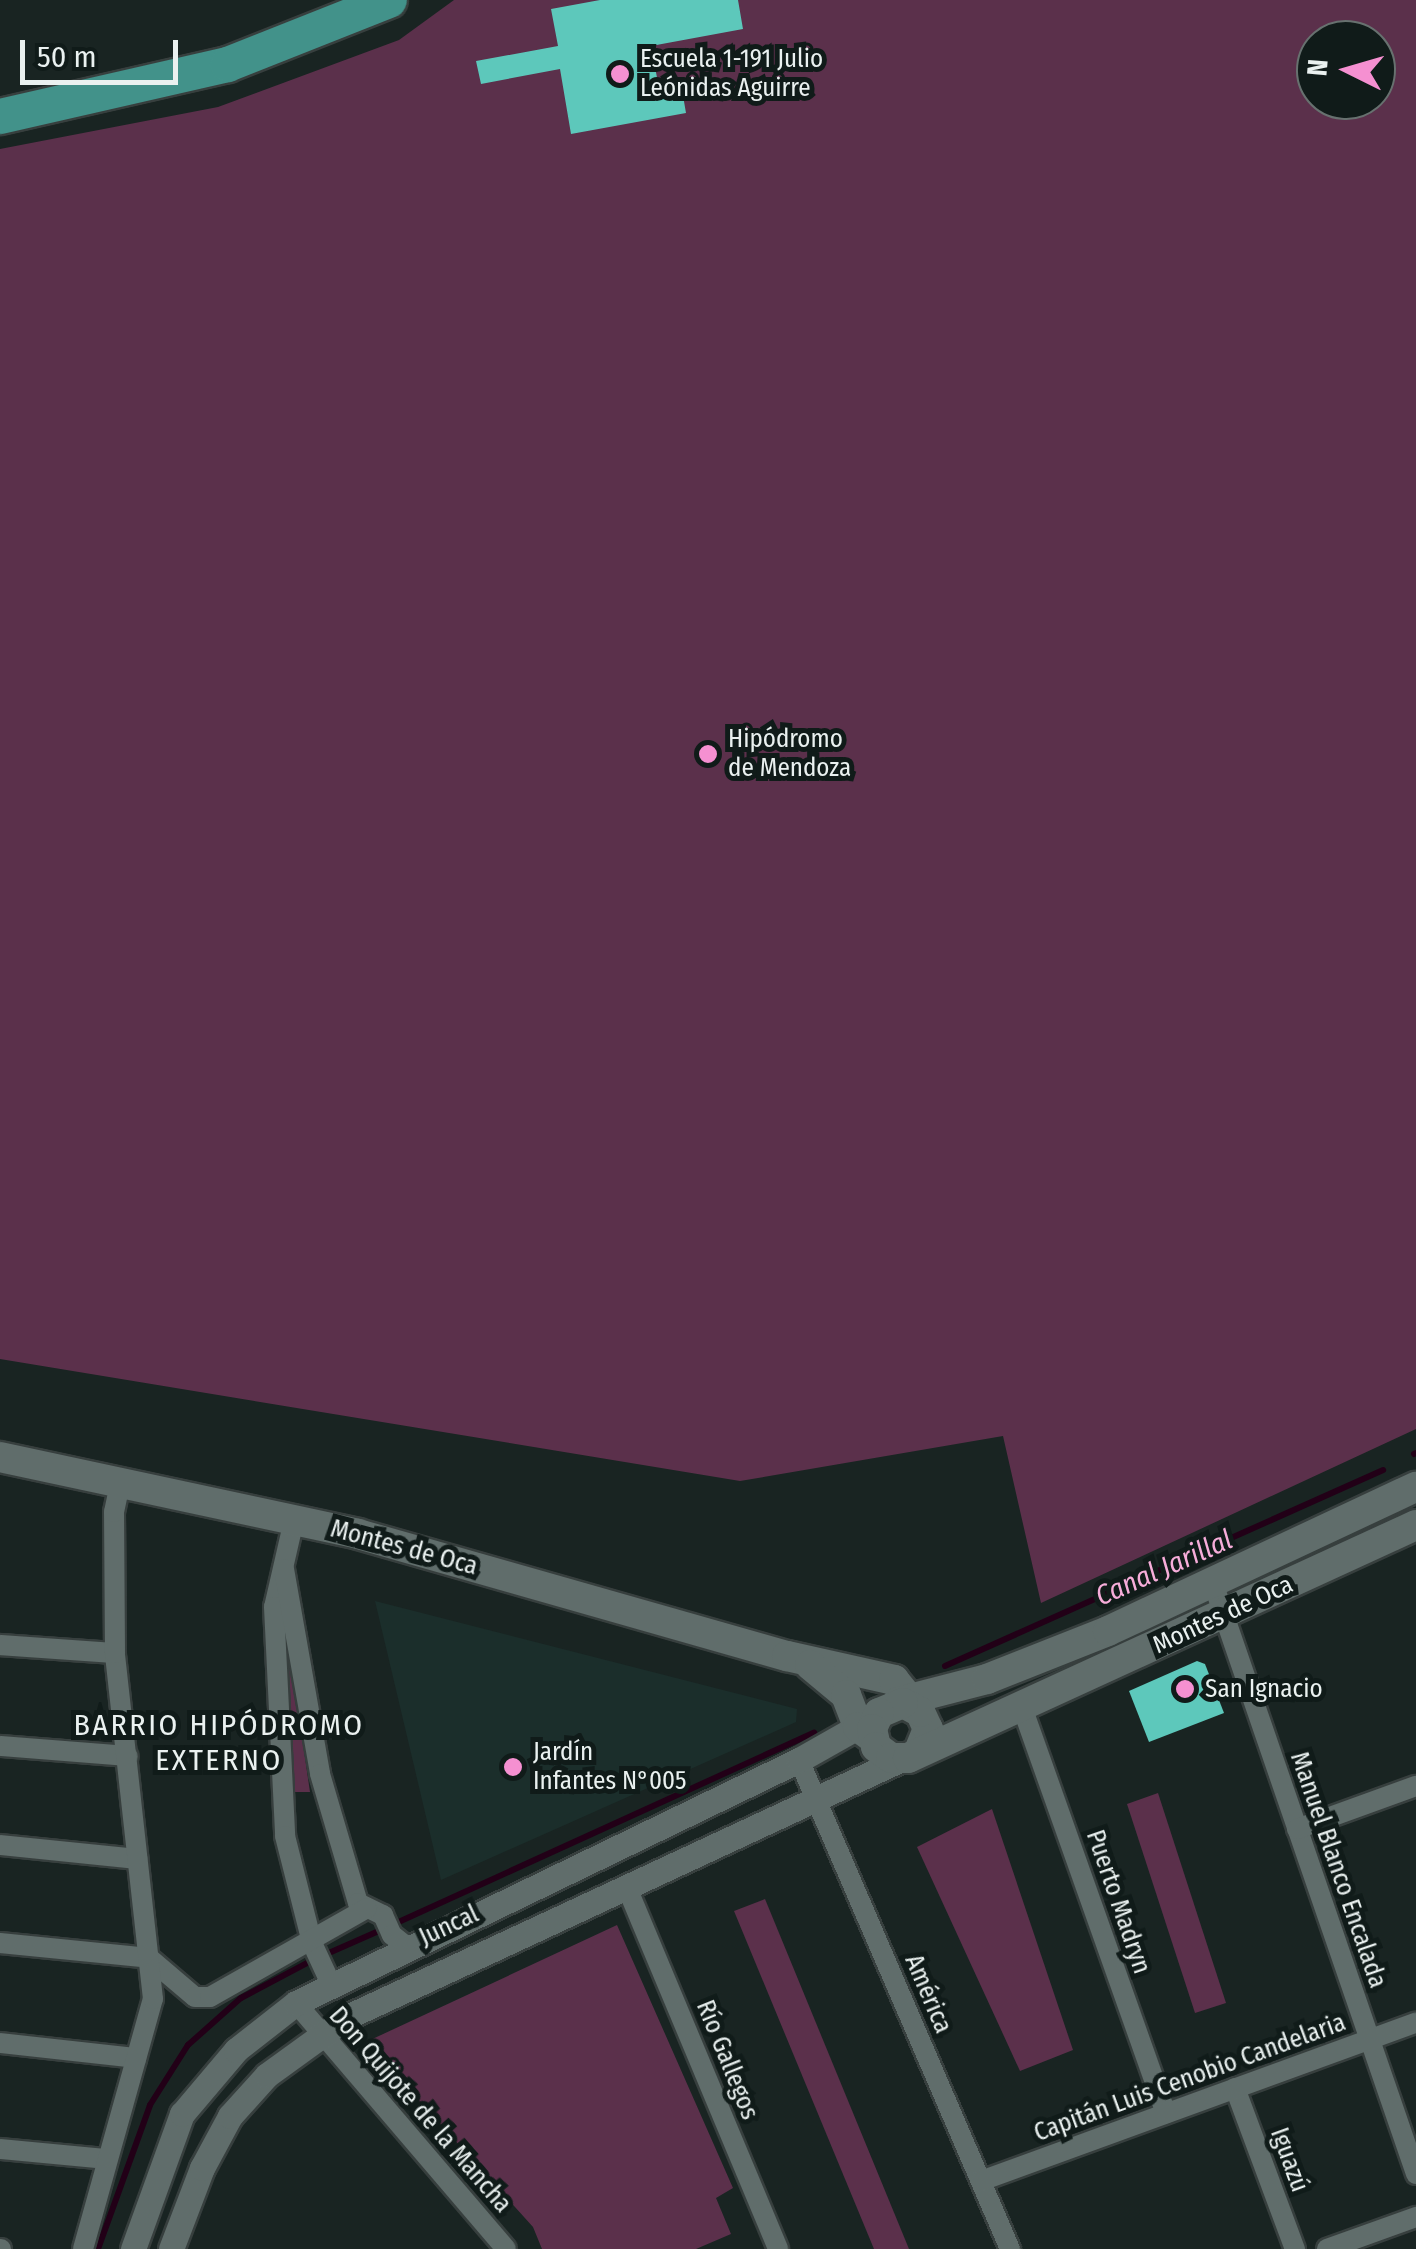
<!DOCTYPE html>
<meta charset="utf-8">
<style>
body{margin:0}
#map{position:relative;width:1416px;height:2249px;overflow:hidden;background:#192422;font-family:"Fira Sans Condensed",sans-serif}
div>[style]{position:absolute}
.built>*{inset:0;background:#1b2e2b}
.green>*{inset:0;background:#5b304b}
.stream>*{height:6px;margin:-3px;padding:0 3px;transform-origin:3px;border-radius:3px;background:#220017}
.building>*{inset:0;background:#5dc8bb}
.roads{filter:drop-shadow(2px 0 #373f3e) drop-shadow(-2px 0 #373f3e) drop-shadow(0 2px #373f3e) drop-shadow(0 -2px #373f3e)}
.minor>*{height:20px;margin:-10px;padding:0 10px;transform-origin:10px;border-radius:10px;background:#606d6b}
.tertiary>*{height:25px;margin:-12.5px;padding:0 12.5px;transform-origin:12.5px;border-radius:12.5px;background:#606d6b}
.secondary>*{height:30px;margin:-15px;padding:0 15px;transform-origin:15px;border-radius:15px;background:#606d6b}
.trunk>*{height:35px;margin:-17.5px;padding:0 17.5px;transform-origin:17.5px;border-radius:17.5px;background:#42928a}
.dots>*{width:28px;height:28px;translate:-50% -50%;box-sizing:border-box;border:5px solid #101b19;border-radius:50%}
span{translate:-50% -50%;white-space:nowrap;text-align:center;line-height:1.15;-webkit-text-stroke:10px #101b19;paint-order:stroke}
.poi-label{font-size:25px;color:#eaf1f0}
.left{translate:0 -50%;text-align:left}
.street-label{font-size:25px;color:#eaf1f0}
.water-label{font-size:28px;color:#f7adda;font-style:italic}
.quarter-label{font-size:30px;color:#eaf1f0;letter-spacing:2.5px}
.north{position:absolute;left:1296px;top:20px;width:100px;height:100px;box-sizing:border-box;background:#101b19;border:2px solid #67716f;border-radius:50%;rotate:275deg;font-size:28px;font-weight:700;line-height:40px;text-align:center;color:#eaf1f0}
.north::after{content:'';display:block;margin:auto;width:35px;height:45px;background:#f590d1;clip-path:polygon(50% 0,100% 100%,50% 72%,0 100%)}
.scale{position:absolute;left:20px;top:40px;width:158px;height:45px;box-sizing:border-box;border:5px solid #eaf1f0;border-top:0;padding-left:12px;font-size:30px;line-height:35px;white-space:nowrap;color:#eaf1f0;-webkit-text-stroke:8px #101b19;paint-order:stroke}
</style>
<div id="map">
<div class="built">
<i style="clip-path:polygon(375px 1601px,797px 1709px,796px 1722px,441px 1880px)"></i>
</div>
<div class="green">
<i style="clip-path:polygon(evenodd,454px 0,1416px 0,1416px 1429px,1041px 1603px,1003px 1436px,740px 1481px,0 1359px,0 149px,218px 107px,399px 40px,454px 0,1316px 40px,1376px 40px,1376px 100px,1316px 100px,1316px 40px)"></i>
<i style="clip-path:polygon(286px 1626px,310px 1792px,293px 1792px)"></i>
<i style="clip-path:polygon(1158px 1793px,1226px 2003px,1195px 2013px,1127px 1804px)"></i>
<i style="clip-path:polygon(992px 1809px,1073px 2050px,1020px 2071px,917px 1847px)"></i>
<i style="clip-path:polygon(765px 1899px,909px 2249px,874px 2249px,734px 1911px)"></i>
<i style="clip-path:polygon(617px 1925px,733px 2188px,716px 2198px,731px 2234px,696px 2249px,542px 2249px,533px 2227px,366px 2042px)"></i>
</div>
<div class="stream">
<i style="left:1414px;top:1454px;width:2px;rotate:-27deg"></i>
<i style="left:945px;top:1666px;width:480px;rotate:-24.1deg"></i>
<i style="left:392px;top:1925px;width:464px;rotate:-24.5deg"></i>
<i style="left:322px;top:1956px;width:62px;rotate:-23.7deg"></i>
<i style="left:98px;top:2249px;width:153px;rotate:-70.1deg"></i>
<i style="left:150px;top:2105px;width:71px;rotate:-57.7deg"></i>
<i style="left:188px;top:2045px;width:71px;rotate:-41.6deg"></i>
<i style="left:241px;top:1998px;width:75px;rotate:-27.9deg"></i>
</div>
<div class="building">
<i style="clip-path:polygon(600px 0,738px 0,743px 29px,651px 46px,659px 88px,681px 84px,686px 113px,571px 134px,560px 69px,481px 84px,476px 61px,558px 46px,551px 9px)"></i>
<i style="clip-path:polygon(1197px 1661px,1205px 1664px,1224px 1713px,1149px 1742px,1129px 1691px)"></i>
</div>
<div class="roads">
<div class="minor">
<i style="left:294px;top:1520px;width:89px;rotate:102.9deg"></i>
<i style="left:274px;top:1607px;width:229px;rotate:87.2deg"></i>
<i style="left:285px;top:1836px;width:110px;rotate:75.8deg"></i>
<i style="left:312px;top:1943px;width:43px;rotate:65.2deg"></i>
<i style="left:284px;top:1569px;width:208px;rotate:80deg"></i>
<i style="left:320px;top:1774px;width:134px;rotate:73.6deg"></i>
<i style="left:358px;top:1903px;width:28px;rotate:26deg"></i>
<i style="left:383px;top:1915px;width:22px;rotate:66deg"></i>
<i style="left:392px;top:1935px;width:18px;rotate:38deg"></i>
<i style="left:1213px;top:1583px;width:625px;rotate:71.04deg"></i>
<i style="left:0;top:1645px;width:115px;rotate:4deg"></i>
<i style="left:1022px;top:1707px;width:431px;rotate:70.5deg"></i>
<i style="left:0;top:1746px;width:128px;rotate:4.5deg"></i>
<i style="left:799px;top:1760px;width:533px;rotate:66.66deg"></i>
<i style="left:1297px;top:1829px;width:127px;rotate:-19.9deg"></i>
<i style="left:0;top:1845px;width:138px;rotate:5.8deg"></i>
<i style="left:628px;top:1890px;width:389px;rotate:67.3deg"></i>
<i style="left:0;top:1943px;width:150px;rotate:5.7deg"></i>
<i style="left:149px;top:1958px;width:60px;rotate:40.3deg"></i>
<i style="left:195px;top:1997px;width:15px"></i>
<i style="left:210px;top:1997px;width:180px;rotate:-29.5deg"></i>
<i style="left:296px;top:2003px;width:323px;rotate:49.5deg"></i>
<i style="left:0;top:2043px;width:137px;rotate:6.3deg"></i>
<i style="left:1235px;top:2088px;width:172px;rotate:69.6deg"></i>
<i style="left:0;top:2149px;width:106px;rotate:5.4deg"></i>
<i style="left:981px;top:2181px;width:463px;rotate:-20deg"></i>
<i style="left:0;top:2249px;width:1px"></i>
<i style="left:83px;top:2249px;width:260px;rotate:-74.4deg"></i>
<i style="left:153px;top:1999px;width:348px;rotate:-96.3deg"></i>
<i style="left:115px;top:1653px;width:141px;rotate:-90.4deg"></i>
<i style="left:114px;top:1512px;width:30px;rotate:-78deg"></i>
<i style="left:1327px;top:2249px;width:95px;rotate:-19.8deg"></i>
</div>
<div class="tertiary">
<i style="left:133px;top:2249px;width:144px;rotate:-70.1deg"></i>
<i style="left:182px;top:2114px;width:84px;rotate:-49.8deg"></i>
<i style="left:236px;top:2050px;width:76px;rotate:-38.1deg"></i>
<i style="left:296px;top:2003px;width:559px;rotate:-25.79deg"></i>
<i style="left:799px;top:1760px;width:87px;rotate:-29.5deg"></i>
<i style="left:171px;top:2249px;width:87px;rotate:-69.1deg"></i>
<i style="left:202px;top:2168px;width:59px;rotate:-61.7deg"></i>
<i style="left:230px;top:2116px;width:55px;rotate:-47.9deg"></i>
<i style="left:267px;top:2075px;width:99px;rotate:-35.9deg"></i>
<i style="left:347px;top:2017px;width:614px;rotate:-24.94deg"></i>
</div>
<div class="secondary">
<i style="left:0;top:1457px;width:366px;rotate:12.1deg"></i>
<i style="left:358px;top:1534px;width:446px;rotate:15.9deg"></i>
<i style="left:787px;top:1656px;width:110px;rotate:12.6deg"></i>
<i style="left:894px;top:1680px;width:41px;rotate:50.9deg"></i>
<i style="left:810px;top:1665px;width:47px;rotate:39.8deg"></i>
<i style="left:846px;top:1695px;width:34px;rotate:69deg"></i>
<i style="left:858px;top:1727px;width:19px;rotate:36deg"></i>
<i style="left:898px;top:1702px;width:92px;rotate:-14.5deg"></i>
<i style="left:987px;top:1679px;width:130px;rotate:-21.6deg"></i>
<i style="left:1108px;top:1631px;width:340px;rotate:-25.1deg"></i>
<i style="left:919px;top:1751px;width:24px;rotate:-68deg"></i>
<i style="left:928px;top:1729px;width:19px;rotate:-115deg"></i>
<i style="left:920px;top:1712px;width:19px;rotate:-152deg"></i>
<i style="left:903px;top:1703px;width:26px;rotate:157deg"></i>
<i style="left:879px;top:1713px;width:17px;rotate:114deg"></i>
<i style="left:872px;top:1729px;width:18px;rotate:77deg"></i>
<i style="left:876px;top:1747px;width:19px;rotate:36deg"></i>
<i style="left:891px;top:1758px;width:17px"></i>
<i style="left:908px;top:1758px;width:559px;rotate:-24.64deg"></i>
</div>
<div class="trunk">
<i style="left:0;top:116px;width:233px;rotate:-12.9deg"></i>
<i style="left:227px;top:64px;width:174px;rotate:-21.6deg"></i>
</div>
</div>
<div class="dots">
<i style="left:620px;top:74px;background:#f590d1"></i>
<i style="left:708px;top:754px;background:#f590d1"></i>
<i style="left:1185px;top:1689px;background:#f590d1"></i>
<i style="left:513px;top:1767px;background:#f590d1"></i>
</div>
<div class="poi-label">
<span class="left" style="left:640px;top:74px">Escuela 1-191 Julio<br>Leónidas Aguirre</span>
<span class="left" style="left:728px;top:754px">Hipódromo<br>de Mendoza</span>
<span class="left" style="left:1205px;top:1689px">San Ignacio</span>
<span class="left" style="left:533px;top:1767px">Jardín<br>Infantes N°005</span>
</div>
<div class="street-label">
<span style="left:404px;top:1548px;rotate:15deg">Montes de Oca</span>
<span style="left:1223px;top:1615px;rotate:-25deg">Montes de Oca</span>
<span style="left:1338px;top:1870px;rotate:71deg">Manuel Blanco Encalada</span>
<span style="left:1118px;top:1902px;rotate:71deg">Puerto Madryn</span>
<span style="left:449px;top:1926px;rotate:-25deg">Juncal</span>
<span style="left:928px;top:1994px;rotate:67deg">América</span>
<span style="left:727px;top:2060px;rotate:68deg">Río Gallegos</span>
<span style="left:1190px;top:2078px;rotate:-20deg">Capitán Luis Cenobio Candelaria</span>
<span style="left:420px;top:2110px;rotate:49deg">Don Quijote de la Mancha</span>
<span style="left:1289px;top:2160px;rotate:70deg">Iguazú</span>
</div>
<div class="water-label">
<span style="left:1164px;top:1568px;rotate:-24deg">Canal Jarillal</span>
</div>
<div class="quarter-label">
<span style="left:219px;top:1742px">BARRIO HIPÓDROMO<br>EXTERNO</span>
</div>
<div class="north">N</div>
<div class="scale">50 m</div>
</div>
